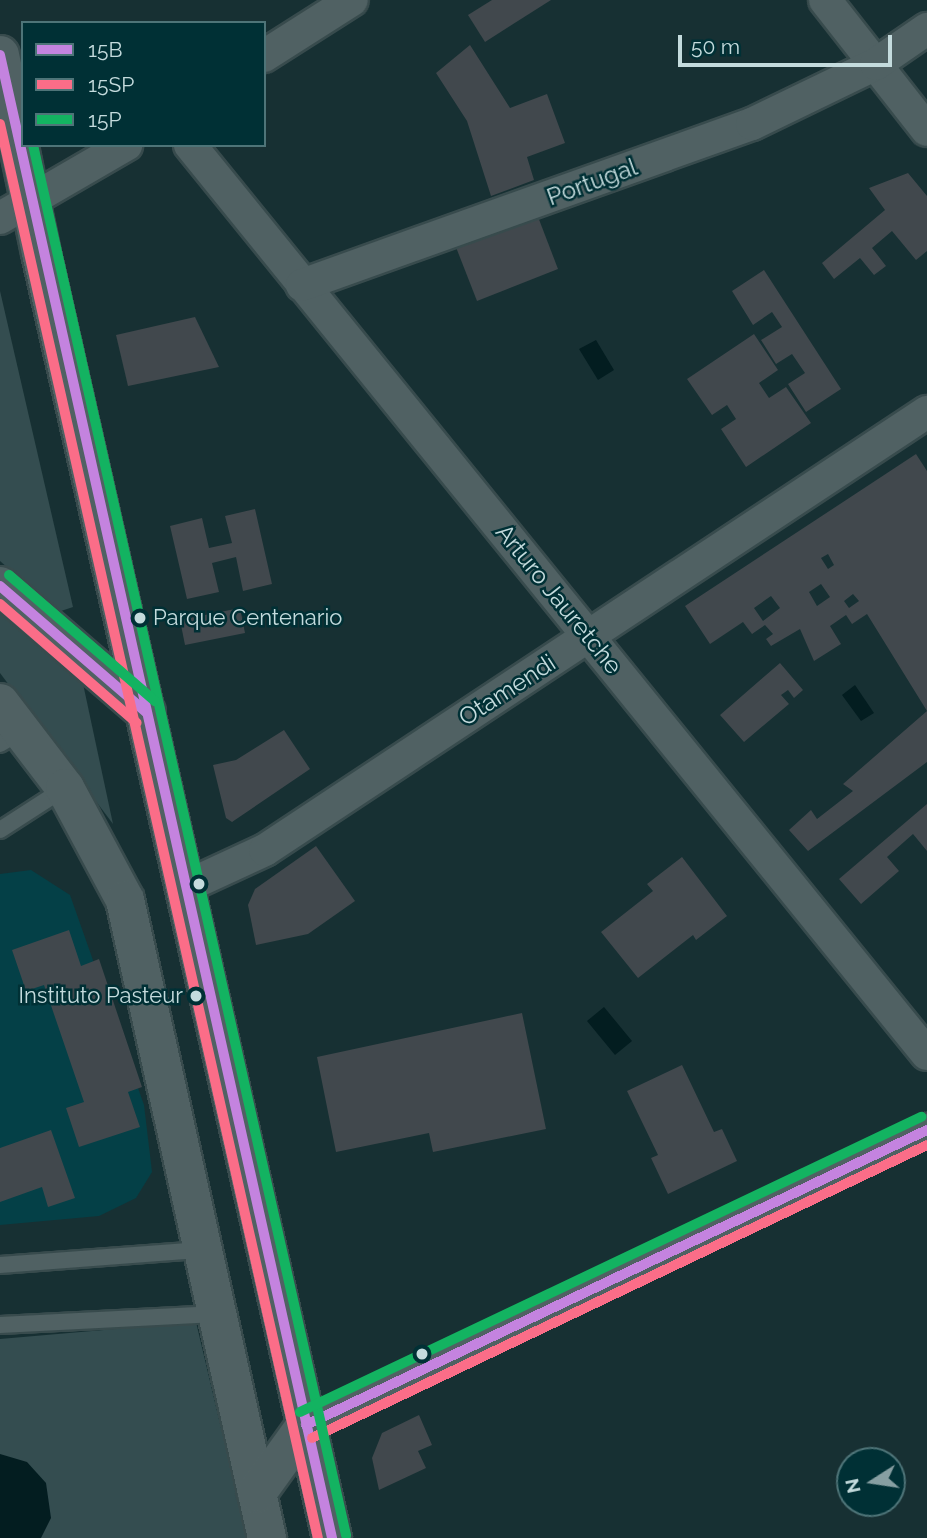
<!DOCTYPE html>
<style>
body{margin:0}
#map{position:relative;width:927px;height:1538px;overflow:hidden;background:#173033;font-family:Raleway,sans-serif}
div>[style]{position:absolute}
.built>*{inset:0;background:#044047}
.green>*{inset:0;background:#344d50}
.water>*{inset:0;background:#031d20}
.building>*{inset:0;background:#41484d}
.roads{filter:drop-shadow(2px 0 #384b4d) drop-shadow(-2px 0 #384b4d) drop-shadow(0 2px #384b4d) drop-shadow(0 -2px #384b4d)}
.service>*{height:16px;margin:-8px;padding:0 8px;transform-origin:8px;border-radius:8px;background:#506163}
.minor>*{height:32px;margin:-16px;padding:0 16px;transform-origin:16px;border-radius:16px;background:#506163}
.secondary>*{height:38px;margin:-19px;padding:0 19px;transform-origin:19px;border-radius:19px;background:#506163}
.bus-1>*{height:10px;margin:-5px;padding:0 5px;transform-origin:5px;border-radius:5px;background:#c483df}
.bus-2>*{height:10px;margin:-5px;padding:0 5px;transform-origin:5px;border-radius:5px;background:#fb6d88}
.bus-3>*{height:10px;margin:-5px;padding:0 5px;transform-origin:5px;border-radius:5px;background:#13b361}
.dots>*{width:19px;height:19px;translate:-50% -50%;box-sizing:border-box;border:4px solid #003035;border-radius:50%}
span{translate:-50% -50%;white-space:nowrap;text-align:center;line-height:1.15;-webkit-text-stroke:5px #003035;paint-order:stroke}
.bus-label{font-size:22px;color:#c4dbdd}
.left{translate:0 -50%;text-align:left}
.right{translate:-100% -50%;text-align:right}
.street-label{font-size:24px;color:#c4dbdd}
.legend{position:absolute;left:21px;top:21px;width:245px;height:126px;box-sizing:border-box;background:#003035;border:2px solid #4e7478;margin:0;padding:9px 12px;list-style:none;font-size:21px;color:#c4dbdd}
.legend li{display:flex;align-items:center;gap:14px;height:35px}
.legend b{width:35px;border:2px solid #4e7478}
.north{position:absolute;left:836px;top:1447px;width:70px;height:70px;box-sizing:border-box;background:#003035;border:2px solid #4e7478;border-radius:50%;rotate:258deg;font-size:19px;font-weight:700;line-height:28px;text-align:center;color:#c4dbdd}
.north::after{content:'';display:block;margin:auto;width:24px;height:32px;background:#879fa2;clip-path:polygon(50% 0,100% 100%,50% 72%,0 100%)}
.scale{position:absolute;left:678px;top:35px;width:214px;height:32px;box-sizing:border-box;border:4px solid #c4dbdd;border-top:0;padding-left:9px;font-size:21px;line-height:24px;white-space:nowrap;color:#c4dbdd;-webkit-text-stroke:5px #003035;paint-order:stroke}
</style>
<div id="map">
<div class="built">
<i style="clip-path:polygon(31px 870px,70px 895px,144px 1105px,152px 1172px,136px 1198px,99px 1216px,0 1225px,0 874px)"></i>
</div>
<div class="green">
<i style="clip-path:polygon(0 291px,73px 607px,58px 612px,0 561px)"></i>
<i style="clip-path:polygon(0 601px,82px 679px,113px 824px,0 673px)"></i>
<i style="clip-path:polygon(196px 1322px,247px 1538px,0 1538px,0 1339px)"></i>
</div>
<div class="water">
<i style="clip-path:polygon(596px 340px,614px 370px,598px 380px,579px 349px)"></i>
<i style="clip-path:polygon(855px 685px,874px 713px,861px 721px,842px 695px)"></i>
<i style="clip-path:polygon(604px 1007px,632px 1041px,615px 1055px,587px 1021px)"></i>
<i style="clip-path:polygon(0 1454px,27px 1462px,46px 1483px,51px 1518px,41px 1538px,0 1538px)"></i>
</div>
<div class="building">
<i style="clip-path:polygon(492px 0,551px 0,485px 42px,468px 15px)"></i>
<i style="clip-path:polygon(470px 45px,510px 108px,547px 94px,565px 143px,527px 157px,534px 180px,491px 196px,467px 121px,436px 73px)"></i>
<i style="clip-path:polygon(908px 173px,927px 196px,927px 251px,916px 260px,892px 231px,872px 248px,886px 266px,874px 275px,860px 258px,834px 279px,822px 263px,885px 210px,869px 188px)"></i>
<i style="clip-path:polygon(535px 209px,558px 269px,477px 301px,452px 237px)"></i>
<i style="clip-path:polygon(764px 270px,841px 389px,806px 412px,788px 384px,805px 373px,792px 354px,776px 364px,761px 340px,782px 327px,772px 312px,753px 325px,732px 291px)"></i>
<i style="clip-path:polygon(195px 317px,219px 367px,128px 386px,116px 335px)"></i>
<i style="clip-path:polygon(754px 334px,778px 370px,759px 383px,769px 398px,786px 387px,811px 423px,746px 467px,721px 429px,736px 419px,727px 405px,712px 415px,687px 379px)"></i>
<i style="clip-path:polygon(evenodd,916px 454px,927px 471px,927px 762px,808px 851px,789px 830px,811px 810px,817px 819px,853px 791px,843px 784px,927px 711px,867px 614px,852px 624px,846px 615px,830px 626px,841px 644px,814px 661px,800px 629px,771px 646px,766px 639px,773px 634px,765px 625px,752px 634px,743px 622px,710px 644px,685px 606px,916px 454px,828px 554px,834px 565px,828px 569px,821px 558px,828px 554px,916px 454px,821px 584px,830px 597px,817px 606px,809px 592px,821px 584px,916px 454px,853px 594px,859px 601px,849px 608px,844px 601px,853px 594px,916px 454px,771px 596px,780px 608px,763px 621px,754px 608px,771px 596px)"></i>
<i style="clip-path:polygon(255px 509px,272px 584px,243px 591px,236px 557px,212px 563px,219px 592px,187px 599px,170px 526px,202px 518px,209px 548px,232px 543px,225px 516px)"></i>
<i style="clip-path:polygon(240px 608px,245px 633px,185px 645px,180px 620px)"></i>
<i style="clip-path:polygon(780px 663px,803px 690px,794px 698px,788px 690px,781px 695px,789px 704px,744px 742px,720px 715px)"></i>
<i style="clip-path:polygon(284px 730px,310px 769px,232px 822px,226px 818px,213px 765px,236px 760px)"></i>
<i style="clip-path:polygon(927px 804px,927px 851px,913px 834px,887px 857px,899px 871px,861px 904px,839px 879px)"></i>
<i style="clip-path:polygon(316px 846px,355px 901px,308px 934px,256px 945px,248px 905px,255px 889px)"></i>
<i style="clip-path:polygon(682px 857px,727px 916px,696px 940px,693px 935px,638px 978px,601px 932px,653px 891px,647px 884px)"></i>
<i style="clip-path:polygon(69px 930px,81px 966px,99px 959px,142px 1087px,128px 1092px,140px 1127px,79px 1147px,66px 1108px,84px 1102px,44px 985px,26px 991px,12px 950px)"></i>
<i style="clip-path:polygon(522px 1013px,546px 1129px,433px 1152px,429px 1133px,336px 1152px,317px 1057px)"></i>
<i style="clip-path:polygon(682px 1065px,714px 1132px,722px 1129px,737px 1161px,668px 1194px,651px 1158px,658px 1155px,627px 1091px)"></i>
<i style="clip-path:polygon(51px 1130px,75px 1198px,48px 1207px,42px 1187px,0 1202px,0 1148px)"></i>
<i style="clip-path:polygon(419px 1415px,432px 1445px,418px 1451px,426px 1468px,379px 1490px,372px 1458px,382px 1433px)"></i>
</div>
<div class="roads">
<div class="service">
<i style="left:0;top:744px;width:26px;rotate:-31deg"></i>
<i style="left:0;top:830px;width:77px;rotate:-32.9deg"></i>
<i style="left:0;top:1265px;width:202px;rotate:-4.3deg"></i>
<i style="left:0;top:1325px;width:217px;rotate:-2.9deg"></i>
</div>
<div class="minor">
<i style="left:825px;top:0;width:165px;rotate:51.9deg"></i>
<i style="left:264px;top:56px;width:104px;rotate:-32.5deg"></i>
<i style="left:190px;top:145px;width:1170px;rotate:50.97deg"></i>
<i style="left:0;top:218px;width:146px;rotate:-30.1deg"></i>
<i style="left:302px;top:285px;width:478px;rotate:-19.7deg"></i>
<i style="left:752px;top:124px;width:138px;rotate:-25.8deg"></i>
<i style="left:876px;top:64px;width:62px;rotate:-34.5deg"></i>
<i style="left:185px;top:887px;width:88px;rotate:-24.8deg"></i>
<i style="left:265px;top:850px;width:794px;rotate:-33.49deg"></i>
<i style="left:306px;top:1425px;width:688px;rotate:-25.41deg"></i>
</div>
<div class="secondary">
<i style="left:0;top:55px;width:202px;rotate:78.3deg"></i>
<i style="left:41px;top:253px;width:1318px;rotate:77.24deg"></i>
<i style="left:0;top:586px;width:193px;rotate:40.8deg"></i>
<i style="left:0;top:703px;width:107px;rotate:52.6deg"></i>
<i style="left:65px;top:788px;width:127px;rotate:61.8deg"></i>
<i style="left:125px;top:900px;width:654px;rotate:77.45deg"></i>
<i style="left:257px;top:1493px;width:84px;rotate:-54.2deg"></i>
</div>
</div>
<div class="bus-1">
<i style="left:0;top:55px;width:1520px;rotate:77.38deg"></i>
<i style="left:0;top:586px;width:193px;rotate:40.8deg"></i>
<i style="left:306px;top:1425px;width:688px;rotate:-25.41deg"></i>
</div>
<div class="bus-2">
<i style="left:0;top:124px;width:1449px;rotate:77.33deg"></i>
<i style="left:0;top:604px;width:181px;rotate:41deg"></i>
<i style="left:312px;top:1438px;width:681px;rotate:-25.47deg"></i>
</div>
<div class="bus-3">
<i style="left:33px;top:145px;width:1425px;rotate:77.31deg"></i>
<i style="left:9px;top:575px;width:193px;rotate:40.8deg"></i>
<i style="left:300px;top:1412px;width:688px;rotate:-25.41deg"></i>
</div>
<div class="dots">
<i style="left:140px;top:618px;background:#c4dbdd"></i>
<i style="left:199px;top:884px;background:#c4dbdd"></i>
<i style="left:196px;top:996px;background:#c4dbdd"></i>
<i style="left:422px;top:1354px;background:#c4dbdd"></i>
</div>
<div class="bus-label">
<span class="left" style="left:153px;top:618px">Parque Centenario</span>
<span class="right" style="left:183px;top:996px">Instituto Pasteur</span>
</div>
<div class="street-label">
<span style="left:592px;top:182px;rotate:-20deg">Portugal</span>
<span style="left:559px;top:599px;rotate:51deg">Arturo Jauretche</span>
<span style="left:507px;top:690px;rotate:-33deg">Otamendi</span>
</div>
<ul class="legend">
<li><b style="height:9px;background:#c483df"></b>15B</li>
<li><b style="height:9px;background:#fb6d88"></b>15SP</li>
<li><b style="height:9px;background:#13b361"></b>15P</li>
</ul>
<div class="north">N</div>
<div class="scale">50 m</div>
</div>
